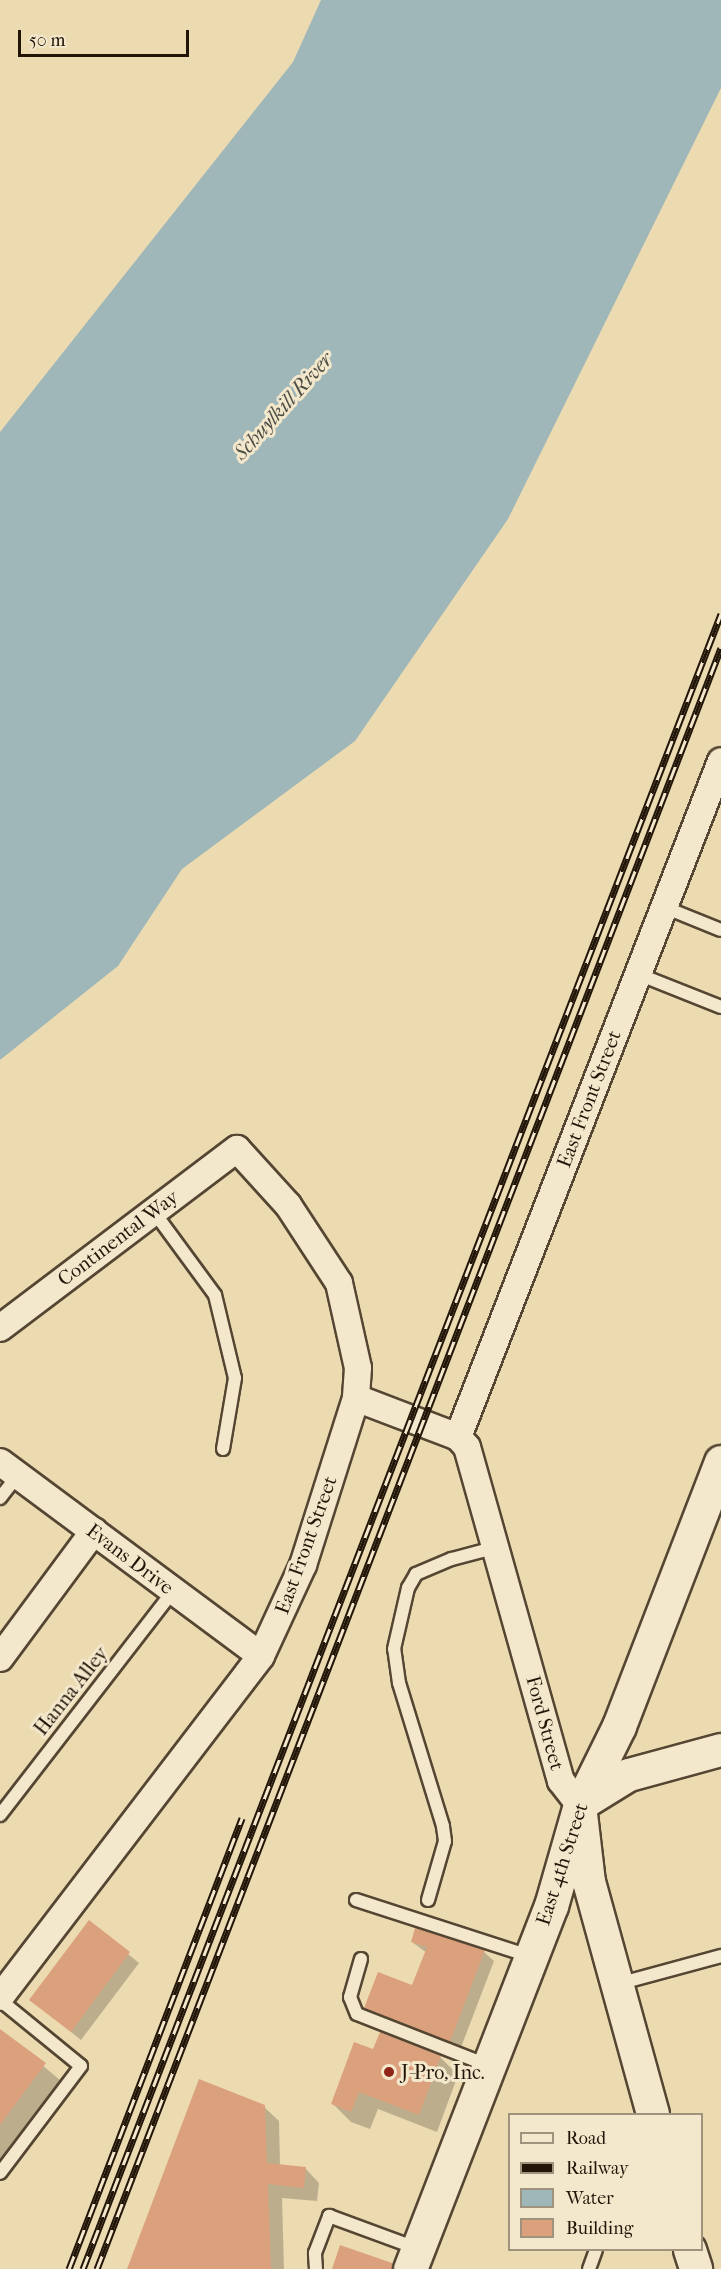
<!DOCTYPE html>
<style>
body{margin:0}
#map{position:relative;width:721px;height:2269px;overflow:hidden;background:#ecdab1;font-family:"IM FELL French Canon",serif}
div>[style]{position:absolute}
.water>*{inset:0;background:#9fb7b8}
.shadow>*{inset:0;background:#0003}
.building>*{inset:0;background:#dba17d}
.roads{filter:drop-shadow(2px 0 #544632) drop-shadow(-2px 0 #544632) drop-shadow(0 2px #544632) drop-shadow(0 -2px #544632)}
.service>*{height:12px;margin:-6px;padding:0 6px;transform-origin:6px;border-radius:6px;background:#f3e7cc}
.minor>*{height:26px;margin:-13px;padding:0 13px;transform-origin:13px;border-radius:13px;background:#f3e7cc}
.tertiary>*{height:32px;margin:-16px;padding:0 16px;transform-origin:16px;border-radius:16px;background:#f3e7cc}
.secondary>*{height:33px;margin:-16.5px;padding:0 16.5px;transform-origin:16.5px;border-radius:16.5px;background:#f3e7cc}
.rail>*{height:7px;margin-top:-3.5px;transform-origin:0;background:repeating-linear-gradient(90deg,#f3e7cc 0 14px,#211508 0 28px);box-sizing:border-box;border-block:2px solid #211508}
.dots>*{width:16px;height:16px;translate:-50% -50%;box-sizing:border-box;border:3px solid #f3e7cc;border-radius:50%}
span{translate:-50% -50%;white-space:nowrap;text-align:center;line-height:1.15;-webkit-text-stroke:6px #f3e7cc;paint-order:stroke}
.street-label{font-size:20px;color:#211508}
.poi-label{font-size:20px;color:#211508}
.left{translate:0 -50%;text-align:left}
.water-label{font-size:21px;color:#4d4e46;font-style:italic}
.legend{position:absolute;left:508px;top:2113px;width:195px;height:138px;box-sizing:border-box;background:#f3e7cc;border:2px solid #9f937e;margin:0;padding:8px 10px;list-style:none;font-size:18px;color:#211508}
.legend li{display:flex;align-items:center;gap:12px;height:30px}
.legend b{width:30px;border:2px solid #9f937e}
.scale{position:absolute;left:18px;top:30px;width:171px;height:27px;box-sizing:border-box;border:3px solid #211508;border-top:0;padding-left:8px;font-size:18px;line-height:21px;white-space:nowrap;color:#211508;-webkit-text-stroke:4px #f3e7cc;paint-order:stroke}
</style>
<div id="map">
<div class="water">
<i style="clip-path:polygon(321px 0,721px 0,721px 88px,508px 519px,355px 741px,182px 869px,118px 966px,0 1060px,0 432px,293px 62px)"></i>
</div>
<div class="shadow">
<i style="clip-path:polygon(89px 1922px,139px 1963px,81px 2040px,31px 2000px)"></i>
<i style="clip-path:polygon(412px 1942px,484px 1952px,494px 1961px,460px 2050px,376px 2017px,366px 2008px,413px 1987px,427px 1953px)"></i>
<i style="clip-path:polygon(5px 2034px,60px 2080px,0 2159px,0 2041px)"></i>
<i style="clip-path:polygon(374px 2051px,440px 2057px,458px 2075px,437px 2132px,378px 2109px,370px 2129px,351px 2122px,333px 2104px)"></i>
<i style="clip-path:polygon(264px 2107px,279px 2121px,280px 2166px,305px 2168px,319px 2183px,317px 2201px,282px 2198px,284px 2269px,129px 2269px)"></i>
</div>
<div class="building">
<i style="clip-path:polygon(89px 1920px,130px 1952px,71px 2032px,29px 2000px)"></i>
<i style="clip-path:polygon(415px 1928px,485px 1950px,450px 2042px,364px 2008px,378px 1972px,412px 1985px,427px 1947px,411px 1942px)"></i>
<i style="clip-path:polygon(0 2029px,46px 2063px,0 2125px)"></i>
<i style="clip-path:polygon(380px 2032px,441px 2056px,419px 2115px,359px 2092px,351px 2112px,331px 2104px,354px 2042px,373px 2049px)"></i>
<i style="clip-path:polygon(199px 2079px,265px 2105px,267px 2163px,306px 2167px,304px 2188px,268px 2184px,271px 2269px,127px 2269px)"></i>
<i style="clip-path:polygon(340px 2245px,392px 2263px,392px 2269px,332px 2269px)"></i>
</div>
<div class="roads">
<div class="service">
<i style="left:664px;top:907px;width:61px;rotate:22deg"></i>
<i style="left:638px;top:974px;width:89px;rotate:21.7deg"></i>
<i style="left:154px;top:1212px;width:103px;rotate:53.7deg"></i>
<i style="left:215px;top:1295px;width:85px;rotate:76.5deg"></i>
<i style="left:235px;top:1378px;width:72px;rotate:99.6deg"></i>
<i style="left:0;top:1498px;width:29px;rotate:-52deg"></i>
<i style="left:0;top:1815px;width:283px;rotate:-52.3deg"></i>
<i style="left:356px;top:1900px;width:182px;rotate:17.9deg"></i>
<i style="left:428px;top:1900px;width:61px;rotate:-73.9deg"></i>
<i style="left:445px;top:1841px;width:15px;rotate:-98deg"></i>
<i style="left:443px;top:1826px;width:150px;rotate:-107.1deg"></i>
<i style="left:399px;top:1683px;width:34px;rotate:-98deg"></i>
<i style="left:394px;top:1649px;width:63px;rotate:-77.1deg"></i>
<i style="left:408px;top:1588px;width:16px;rotate:-60deg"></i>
<i style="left:416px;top:1574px;width:39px;rotate:-23deg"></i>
<i style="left:452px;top:1559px;width:47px;rotate:-14.9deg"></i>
<i style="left:361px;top:1959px;width:40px;rotate:106deg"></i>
<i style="left:350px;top:1997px;width:18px;rotate:68deg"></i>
<i style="left:357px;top:2014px;width:140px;rotate:21.4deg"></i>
<i style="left:618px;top:1984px;width:107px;rotate:-15.2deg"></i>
<i style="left:0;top:2000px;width:104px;rotate:39.2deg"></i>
<i style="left:81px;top:2066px;width:134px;rotate:127.1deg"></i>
<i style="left:316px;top:2269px;width:16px;rotate:-94deg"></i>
<i style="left:315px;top:2253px;width:40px;rotate:-69deg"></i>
<i style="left:329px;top:2216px;width:93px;rotate:20.2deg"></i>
<i style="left:589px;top:2269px;width:20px;rotate:-70deg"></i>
</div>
<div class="minor">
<i style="left:0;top:1328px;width:297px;rotate:-37.1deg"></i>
<i style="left:237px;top:1149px;width:76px;rotate:47.7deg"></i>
<i style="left:288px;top:1205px;width:93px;rotate:56.8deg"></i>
<i style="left:339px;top:1283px;width:87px;rotate:77.4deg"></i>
<i style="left:358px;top:1368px;width:30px;rotate:94deg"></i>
<i style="left:356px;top:1398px;width:175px;rotate:107.6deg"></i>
<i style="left:303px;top:1565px;width:100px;rotate:114.8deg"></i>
<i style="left:261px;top:1656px;width:429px;rotate:127.4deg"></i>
<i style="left:356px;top:1398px;width:109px;rotate:20.9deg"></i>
<i style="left:458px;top:1437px;width:13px;rotate:48deg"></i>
<i style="left:467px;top:1447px;width:347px;rotate:74.3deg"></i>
<i style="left:561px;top:1781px;width:31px;rotate:52deg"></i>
<i style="left:458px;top:1437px;width:725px;rotate:-68.74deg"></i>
<i style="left:0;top:1462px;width:325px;rotate:36.6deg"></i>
<i style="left:0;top:1658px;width:158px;rotate:-53.5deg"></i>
</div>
<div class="tertiary">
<i style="left:653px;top:2114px;width:241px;rotate:-105.4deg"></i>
<i style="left:589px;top:1882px;width:78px;rotate:-96.7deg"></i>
<i style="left:580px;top:1805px;width:57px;rotate:-31.5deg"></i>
<i style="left:629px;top:1775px;width:95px;rotate:-15.2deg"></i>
<i style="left:690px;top:2250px;width:20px;rotate:72deg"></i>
</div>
<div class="secondary">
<i style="left:410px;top:2269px;width:389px;rotate:-68.8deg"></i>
<i style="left:551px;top:1906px;width:105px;rotate:-74deg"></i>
<i style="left:580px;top:1805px;width:88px;rotate:-63.7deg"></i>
<i style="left:619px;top:1726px;width:283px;rotate:-68.9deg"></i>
</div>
</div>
<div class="rail">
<i style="left:69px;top:2269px;width:483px;rotate:-69deg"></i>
<i style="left:83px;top:2269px;width:1774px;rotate:-68.92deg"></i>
<i style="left:97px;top:2269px;width:1737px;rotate:-68.95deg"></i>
</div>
<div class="dots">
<i style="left:389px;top:2072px;background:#8f2418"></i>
</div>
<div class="street-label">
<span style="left:589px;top:1099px;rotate:-69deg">East Front Street</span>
<span style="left:118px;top:1238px;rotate:-37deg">Continental Way</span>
<span style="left:306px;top:1545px;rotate:-70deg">East Front Street</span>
<span style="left:130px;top:1559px;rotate:37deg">Evans Drive</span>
<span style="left:71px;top:1691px;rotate:-52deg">Hanna Alley</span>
<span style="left:545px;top:1723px;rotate:75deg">Ford Street</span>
<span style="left:562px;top:1864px;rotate:-72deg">East 4th Street</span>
</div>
<div class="poi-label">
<span class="left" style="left:401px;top:2072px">J-Pro, Inc.</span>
</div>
<div class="water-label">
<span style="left:283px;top:406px;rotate:-48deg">Schuylkill River</span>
</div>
<ul class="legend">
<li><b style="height:8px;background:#f3e7cc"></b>Road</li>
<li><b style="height:8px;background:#211508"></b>Railway</li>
<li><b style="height:16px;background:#9fb7b8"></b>Water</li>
<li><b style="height:16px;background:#dba17d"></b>Building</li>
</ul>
<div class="scale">50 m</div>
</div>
